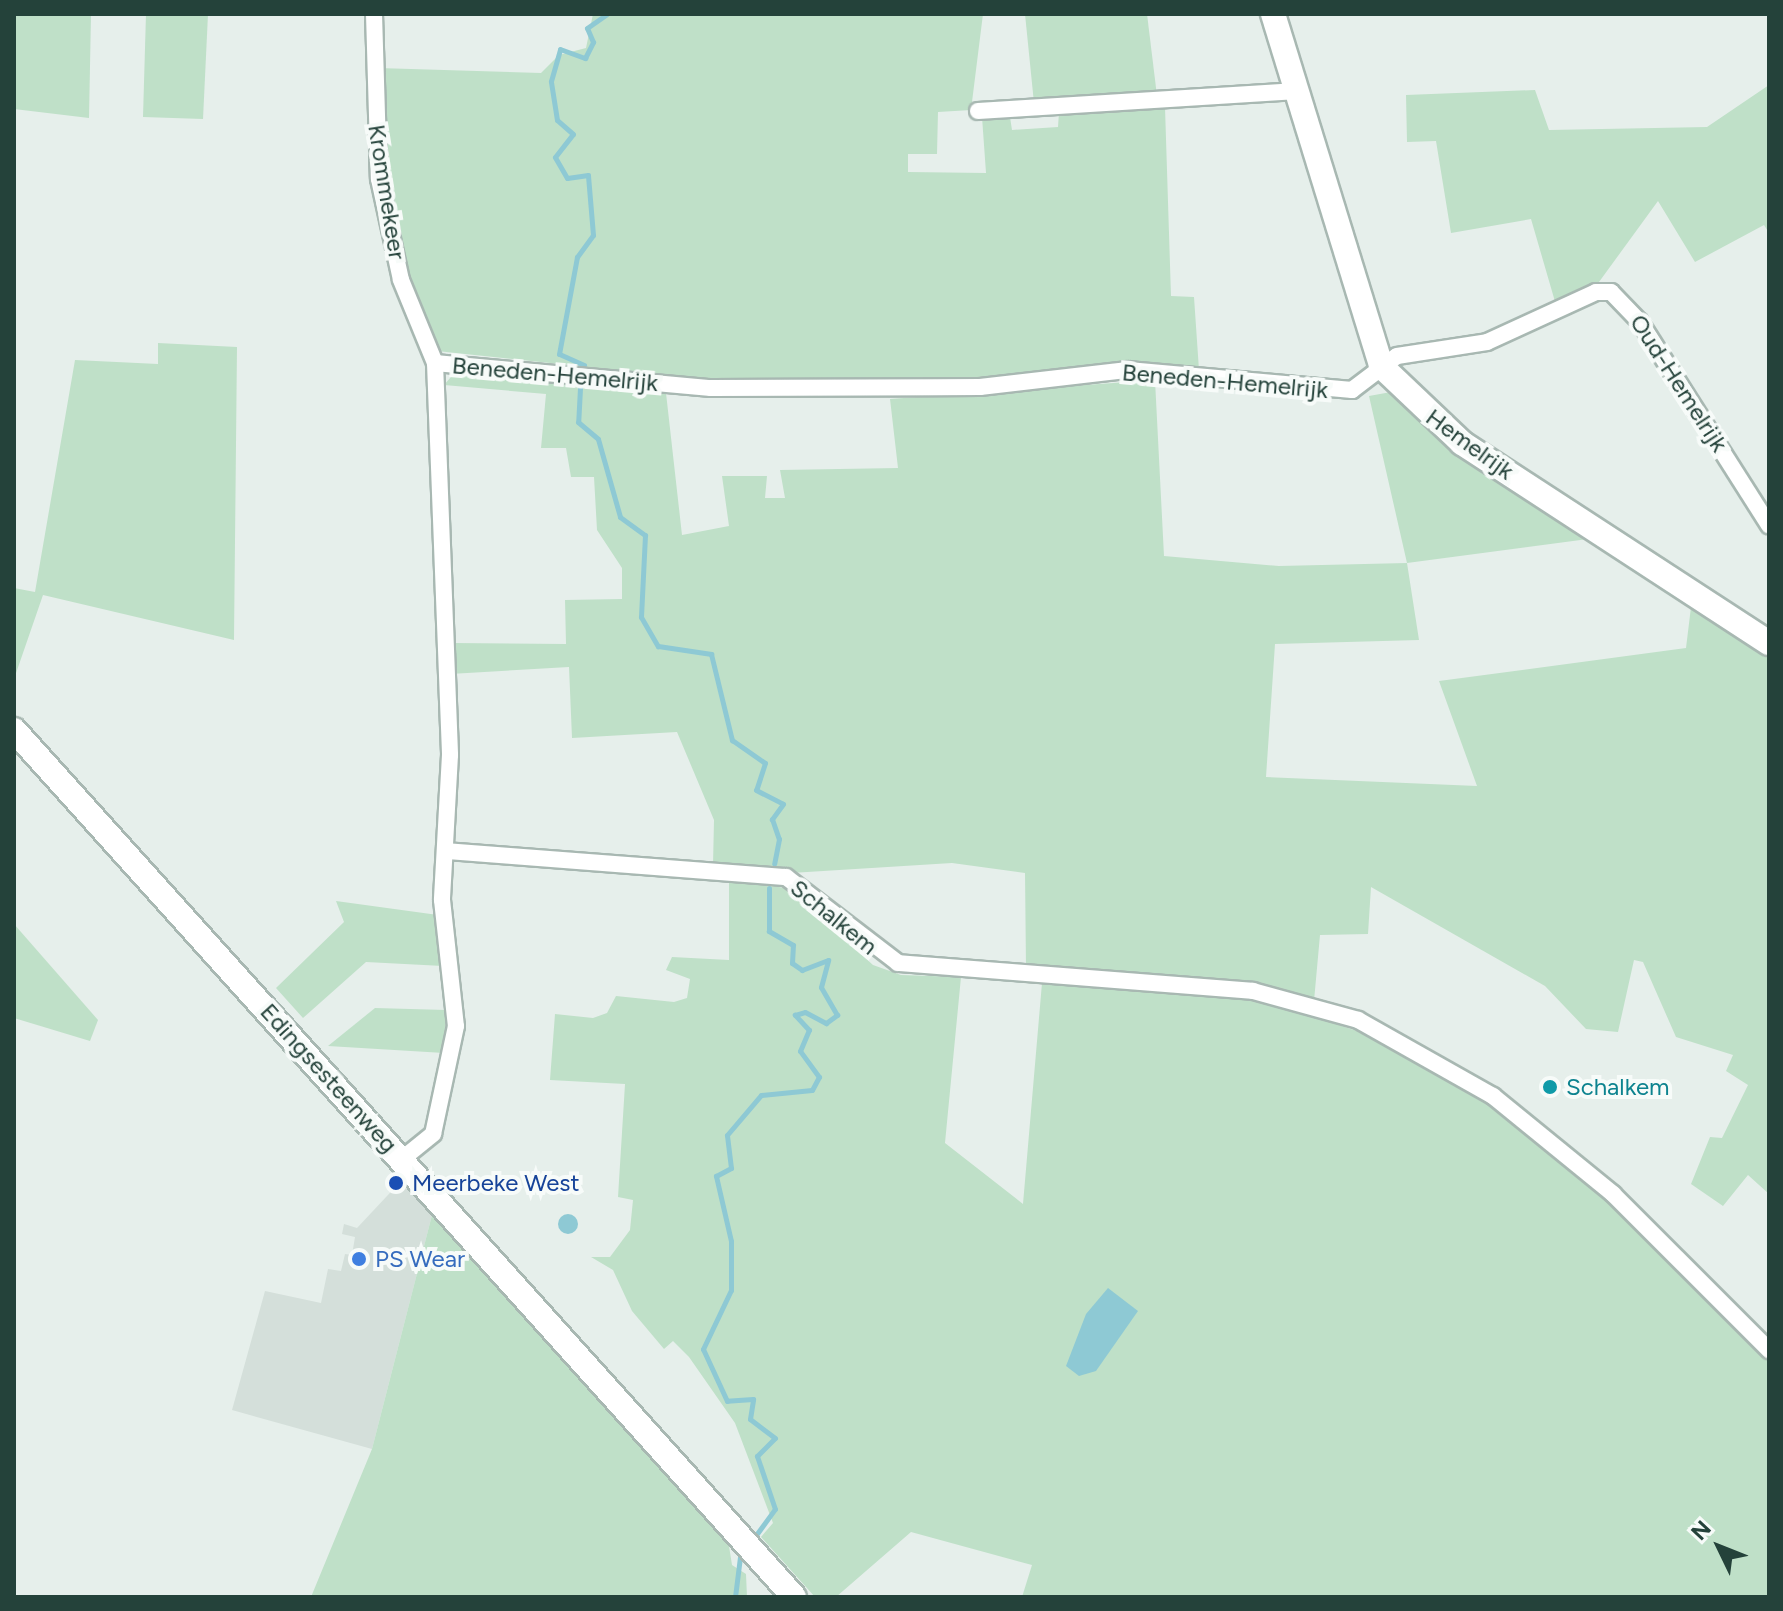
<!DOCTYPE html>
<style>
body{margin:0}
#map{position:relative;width:1783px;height:1611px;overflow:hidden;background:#e6efeb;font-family:Figtree,sans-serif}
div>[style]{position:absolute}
.built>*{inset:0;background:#d4dfda}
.green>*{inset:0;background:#bfe0c8}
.water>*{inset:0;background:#8ec9d4}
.round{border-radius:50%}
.stream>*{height:5px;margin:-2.5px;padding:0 2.5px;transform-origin:2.5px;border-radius:2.5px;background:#8ec9d4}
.roads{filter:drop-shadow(2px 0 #a8b8b2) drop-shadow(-2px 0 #a8b8b2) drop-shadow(0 2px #a8b8b2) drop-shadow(0 -2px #a8b8b2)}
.street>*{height:16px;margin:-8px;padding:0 8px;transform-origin:8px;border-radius:8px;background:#fff}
.secondary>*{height:24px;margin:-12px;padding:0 12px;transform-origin:12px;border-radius:12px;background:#fff}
.dots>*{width:22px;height:22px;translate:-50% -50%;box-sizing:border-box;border:4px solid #f7fbf9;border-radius:50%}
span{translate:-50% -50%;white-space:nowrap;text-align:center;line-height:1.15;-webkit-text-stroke:8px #f7fbf9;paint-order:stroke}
.street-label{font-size:24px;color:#24423a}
.culture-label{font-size:24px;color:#0d838f}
.left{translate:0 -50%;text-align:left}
.transit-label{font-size:24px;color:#164399}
.shop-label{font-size:24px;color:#366cbe}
.frame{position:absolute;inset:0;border:16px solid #24423a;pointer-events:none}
.north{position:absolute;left:1679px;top:1507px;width:80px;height:80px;-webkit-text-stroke:6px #f7fbf9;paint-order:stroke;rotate:313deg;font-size:22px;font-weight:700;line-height:32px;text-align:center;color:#24423a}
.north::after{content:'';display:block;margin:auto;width:28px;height:36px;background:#24423a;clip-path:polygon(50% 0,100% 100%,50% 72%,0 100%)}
</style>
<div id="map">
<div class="built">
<i style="clip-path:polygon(402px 1180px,432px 1215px,372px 1449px,232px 1410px,265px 1291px,321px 1303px,328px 1269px,341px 1271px,345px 1254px,352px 1255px,355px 1237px,342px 1234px,344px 1224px,357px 1228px)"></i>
</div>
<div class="green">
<i style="clip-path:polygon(14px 14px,91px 14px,89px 118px,14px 109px)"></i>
<i style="clip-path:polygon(146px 14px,208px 14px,203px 119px,143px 117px)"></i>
<i style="clip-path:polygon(593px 14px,983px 14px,971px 110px,938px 112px,937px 154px,908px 154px,908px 172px,986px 173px,982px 117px,1010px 117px,1012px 130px,1058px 127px,1059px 112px,1165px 107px,1171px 296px,1194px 297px,1199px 370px,1093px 366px,927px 383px,718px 381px,437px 351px,410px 291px,392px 208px,378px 68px,541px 73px,559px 55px,586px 48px)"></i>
<i style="clip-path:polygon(1025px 14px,1147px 14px,1157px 96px,1034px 103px)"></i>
<i style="clip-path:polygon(1769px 85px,1769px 233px,1764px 225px,1695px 262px,1658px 201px,1599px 282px,1556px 305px,1531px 219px,1451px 233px,1436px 141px,1407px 142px,1406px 95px,1535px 90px,1549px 130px,1707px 127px)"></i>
<i style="clip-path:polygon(158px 343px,237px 347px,234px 640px,43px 595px,14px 679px,14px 588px,35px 592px,75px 360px,158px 364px)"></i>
<i style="clip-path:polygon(457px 370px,666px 393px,682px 535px,729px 526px,722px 476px,767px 476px,765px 498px,785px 498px,780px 470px,898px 468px,890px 399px,1155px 380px,1164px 556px,1279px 566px,1407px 563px,1369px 396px,1391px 392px,1426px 429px,1588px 539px,1407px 563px,1419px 640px,1275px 644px,1266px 777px,1477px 786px,1439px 681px,1686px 648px,1691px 607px,1769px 658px,1769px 1194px,1748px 1175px,1723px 1206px,1691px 1184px,1710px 1137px,1722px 1138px,1748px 1085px,1726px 1071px,1733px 1055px,1676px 1037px,1643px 962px,1634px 960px,1618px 1032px,1586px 1029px,1545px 986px,1371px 887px,1368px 934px,1320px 935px,1314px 1001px,1026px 968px,1025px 873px,952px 863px,791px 873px,713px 865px,714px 820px,677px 732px,572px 738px,569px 667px,450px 674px,451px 643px,566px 644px,565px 600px,622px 599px,622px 568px,597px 530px,594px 477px,571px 477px,566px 448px,541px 448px,546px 394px,444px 385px)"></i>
<i style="clip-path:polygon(729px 877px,789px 889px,873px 965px,901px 975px,961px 977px,945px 1143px,1023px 1204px,1042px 983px,1255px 997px,1372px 1036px,1474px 1092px,1605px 1199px,1769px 1359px,1769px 1597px,1022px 1597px,1032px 1565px,911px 1532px,836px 1597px,815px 1597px,761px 1537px,773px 1523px,735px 1423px,689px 1357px,673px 1341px,664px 1349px,632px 1311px,613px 1270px,591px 1257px,610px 1257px,630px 1230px,633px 1200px,618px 1197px,625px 1084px,550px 1080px,555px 1014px,593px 1018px,607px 1013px,616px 996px,674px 1002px,687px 998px,690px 979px,666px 970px,672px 957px,729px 960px)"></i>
<i style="clip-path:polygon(336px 901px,438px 915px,443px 966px,366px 962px,303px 1018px,276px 988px,344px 922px)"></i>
<i style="clip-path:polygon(14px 924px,98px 1020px,90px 1041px,14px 1018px)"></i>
<i style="clip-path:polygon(375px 1008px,446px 1010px,444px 1053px,328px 1046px)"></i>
<i style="clip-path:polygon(432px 1215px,729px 1546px,732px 1565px,746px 1574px,747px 1597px,311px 1597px,372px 1449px)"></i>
</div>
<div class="water">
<i class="round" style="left:558px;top:1214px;width:20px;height:20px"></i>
<i style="clip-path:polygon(1108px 1288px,1138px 1311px,1096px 1371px,1079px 1376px,1066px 1366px,1086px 1314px)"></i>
</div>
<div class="stream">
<i style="left:584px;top:365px;width:27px;rotate:-156deg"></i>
<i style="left:559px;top:354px;width:99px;rotate:-79.5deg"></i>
<i style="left:577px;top:257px;width:27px;rotate:-54deg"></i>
<i style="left:593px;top:235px;width:60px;rotate:-94.8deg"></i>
<i style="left:588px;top:175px;width:21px;rotate:172deg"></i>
<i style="left:567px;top:178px;width:24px;rotate:-120deg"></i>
<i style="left:555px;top:157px;width:29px;rotate:-52deg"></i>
<i style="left:573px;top:134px;width:21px;rotate:-139deg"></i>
<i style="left:557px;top:120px;width:39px;rotate:-99deg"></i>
<i style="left:551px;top:81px;width:33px;rotate:-74deg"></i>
<i style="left:560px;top:49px;width:27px;rotate:20deg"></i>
<i style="left:585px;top:58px;width:18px;rotate:-63deg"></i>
<i style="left:593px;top:42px;width:15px;rotate:-113deg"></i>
<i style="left:587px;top:28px;width:24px;rotate:-35deg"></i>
<i style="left:580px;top:388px;width:34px;rotate:93deg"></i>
<i style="left:578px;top:422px;width:26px;rotate:40deg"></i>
<i style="left:598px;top:439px;width:81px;rotate:74.2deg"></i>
<i style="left:620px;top:517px;width:31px;rotate:36deg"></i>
<i style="left:645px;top:535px;width:82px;rotate:92.8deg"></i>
<i style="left:641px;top:617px;width:34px;rotate:60deg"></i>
<i style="left:658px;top:646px;width:54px;rotate:8.6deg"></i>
<i style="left:711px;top:654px;width:89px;rotate:76.3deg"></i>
<i style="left:732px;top:740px;width:40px;rotate:34.9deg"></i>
<i style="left:765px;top:763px;width:28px;rotate:108deg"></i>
<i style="left:756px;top:790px;width:30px;rotate:27deg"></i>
<i style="left:783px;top:804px;width:19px;rotate:126deg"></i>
<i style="left:772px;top:819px;width:21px;rotate:71deg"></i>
<i style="left:779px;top:839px;width:25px;rotate:101deg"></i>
<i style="left:756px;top:1535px;width:32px;rotate:-54deg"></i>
<i style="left:775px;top:1509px;width:56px;rotate:-108.8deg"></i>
<i style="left:757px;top:1456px;width:25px;rotate:-45deg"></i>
<i style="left:775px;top:1438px;width:31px;rotate:-143deg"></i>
<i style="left:750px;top:1419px;width:20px;rotate:-81deg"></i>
<i style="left:753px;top:1399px;width:26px;rotate:176deg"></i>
<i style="left:727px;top:1401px;width:57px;rotate:-114.8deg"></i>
<i style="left:703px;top:1349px;width:65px;rotate:-64.6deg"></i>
<i style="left:731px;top:1290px;width:49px;rotate:-90deg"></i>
<i style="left:731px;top:1241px;width:67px;rotate:-103deg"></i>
<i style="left:716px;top:1176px;width:17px;rotate:-28deg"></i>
<i style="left:731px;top:1168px;width:33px;rotate:-97deg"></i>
<i style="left:727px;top:1135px;width:52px;rotate:-49.6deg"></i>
<i style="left:761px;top:1095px;width:51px;rotate:-5.6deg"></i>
<i style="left:812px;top:1090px;width:15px;rotate:-62deg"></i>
<i style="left:819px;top:1077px;width:32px;rotate:-126deg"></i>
<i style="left:800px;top:1051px;width:23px;rotate:-67deg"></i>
<i style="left:809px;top:1030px;width:21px;rotate:-133deg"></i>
<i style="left:795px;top:1015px;width:10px;rotate:-17deg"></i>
<i style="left:805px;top:1012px;width:24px;rotate:28deg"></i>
<i style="left:826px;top:1023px;width:14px;rotate:-36deg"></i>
<i style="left:837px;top:1015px;width:32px;rotate:-120deg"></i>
<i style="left:821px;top:987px;width:28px;rotate:-75deg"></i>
<i style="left:828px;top:960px;width:28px;rotate:159deg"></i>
<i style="left:802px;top:970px;width:12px;rotate:-145deg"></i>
<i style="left:792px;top:963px;width:18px;rotate:-87deg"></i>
<i style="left:793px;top:945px;width:28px;rotate:-150deg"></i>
<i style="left:769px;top:931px;width:43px;rotate:-90deg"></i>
<i style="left:735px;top:1597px;width:40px;rotate:-82.9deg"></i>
</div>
<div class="roads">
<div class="street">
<i style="left:374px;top:14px;width:165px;rotate:88.3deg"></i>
<i style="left:379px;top:179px;width:103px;rotate:77.7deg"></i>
<i style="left:401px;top:280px;width:90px;rotate:67.7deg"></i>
<i style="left:435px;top:363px;width:392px;rotate:87.8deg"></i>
<i style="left:450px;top:755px;width:145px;rotate:93.2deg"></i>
<i style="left:442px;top:900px;width:127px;rotate:83.7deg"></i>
<i style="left:456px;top:1026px;width:110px;rotate:102deg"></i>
<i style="left:433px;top:1134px;width:40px;rotate:141deg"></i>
<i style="left:978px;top:111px;width:316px;rotate:-3.6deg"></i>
<i style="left:435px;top:363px;width:277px;rotate:5.2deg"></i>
<i style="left:711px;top:388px;width:269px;rotate:-0.2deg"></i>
<i style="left:980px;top:387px;width:149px;rotate:-6.6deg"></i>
<i style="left:1128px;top:370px;width:225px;rotate:5.1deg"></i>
<i style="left:1352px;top:390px;width:56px;rotate:-37.1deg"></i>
<i style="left:1397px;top:356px;width:91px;rotate:-8.8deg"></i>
<i style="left:1487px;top:342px;width:120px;rotate:-24.6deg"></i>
<i style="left:1596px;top:292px;width:15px"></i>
<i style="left:1611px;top:292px;width:42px;rotate:46deg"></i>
<i style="left:1640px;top:322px;width:241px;rotate:57.6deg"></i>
<i style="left:446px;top:851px;width:341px;rotate:4.4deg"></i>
<i style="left:786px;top:877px;width:141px;rotate:37.5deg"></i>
<i style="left:898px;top:963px;width:356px;rotate:4.5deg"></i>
<i style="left:1253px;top:991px;width:109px;rotate:15.4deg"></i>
<i style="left:1358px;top:1020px;width:155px;rotate:29.4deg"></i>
<i style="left:1493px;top:1096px;width:155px;rotate:39.2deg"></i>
<i style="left:1613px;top:1194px;width:221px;rotate:45deg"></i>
</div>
<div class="secondary">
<i style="left:1273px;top:14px;width:368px;rotate:72.9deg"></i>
<i style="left:1381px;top:366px;width:112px;rotate:43.5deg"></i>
<i style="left:1462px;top:443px;width:366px;rotate:33.1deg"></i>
<i style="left:14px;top:730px;width:1166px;rotate:48.02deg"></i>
</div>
</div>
<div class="dots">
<i style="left:1550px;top:1087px;background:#0f9aa8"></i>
<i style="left:396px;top:1183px;background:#1a4fb4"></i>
<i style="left:359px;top:1259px;background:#3f7fe0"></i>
</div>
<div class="street-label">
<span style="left:387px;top:192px;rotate:81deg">Krommekeer</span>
<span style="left:555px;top:374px;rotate:5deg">Beneden-Hemelrijk</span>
<span style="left:1225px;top:381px;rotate:5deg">Beneden-Hemelrijk</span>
<span style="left:1679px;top:383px;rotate:57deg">Oud-Hemelrijk</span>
<span style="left:1470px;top:444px;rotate:36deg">Hemelrijk</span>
<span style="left:834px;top:917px;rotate:39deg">Schalkem</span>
<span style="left:329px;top:1078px;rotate:48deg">Edingsesteenweg</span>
</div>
<div class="culture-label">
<span class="left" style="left:1566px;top:1087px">Schalkem</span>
</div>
<div class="transit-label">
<span class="left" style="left:412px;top:1183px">Meerbeke West</span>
</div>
<div class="shop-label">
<span class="left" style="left:375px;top:1259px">PS Wear</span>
</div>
<div class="frame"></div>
<div class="north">N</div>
</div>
